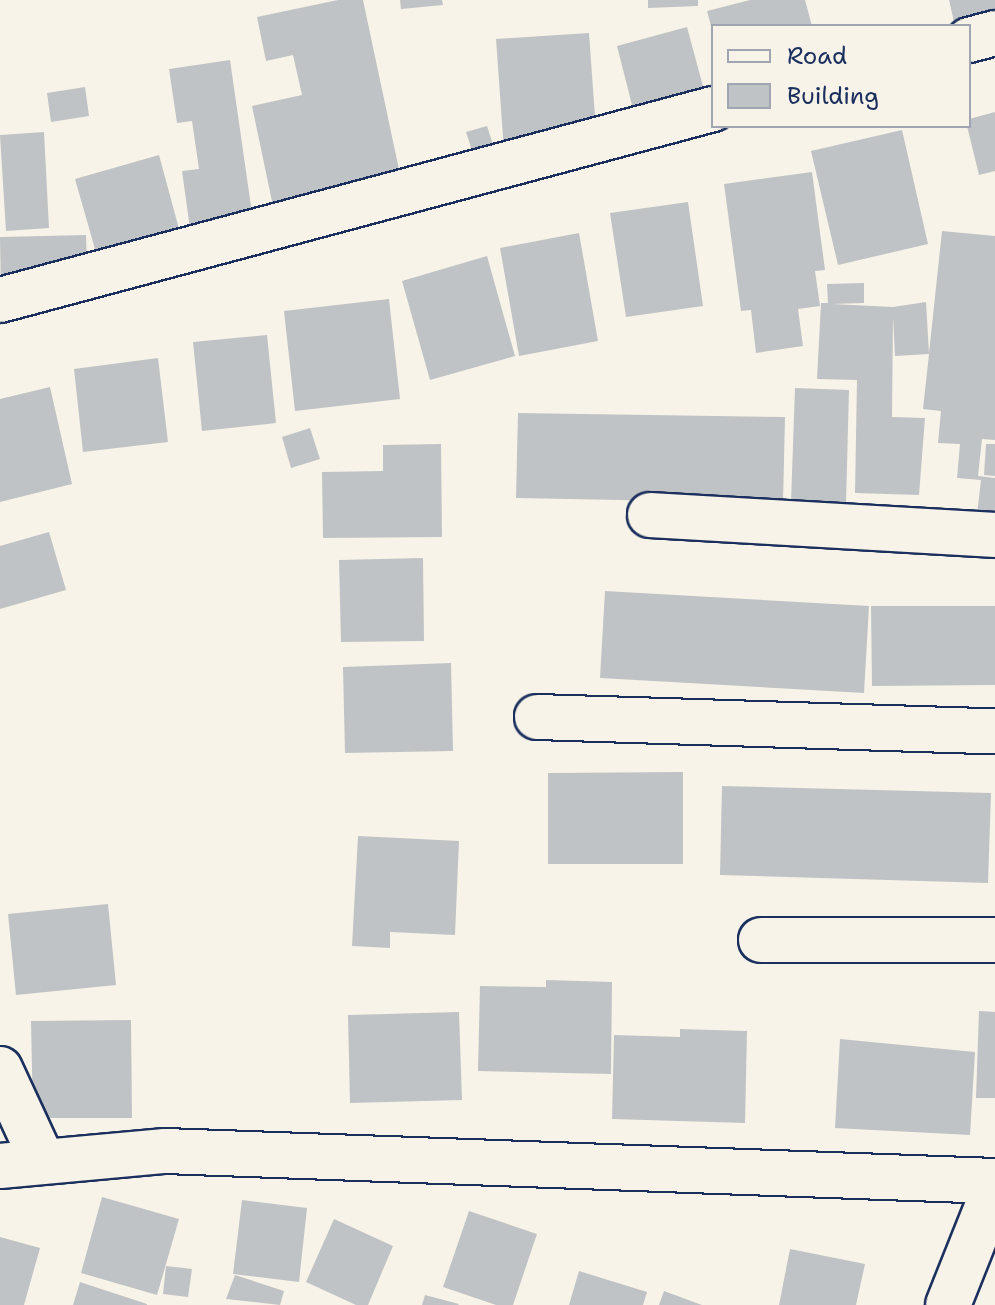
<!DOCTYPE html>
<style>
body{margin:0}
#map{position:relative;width:995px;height:1305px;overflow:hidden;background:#f7f3e8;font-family:"Shantell Sans",sans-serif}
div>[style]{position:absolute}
.building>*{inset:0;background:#c0c3c5}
.roads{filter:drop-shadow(2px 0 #1b2f5e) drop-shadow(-2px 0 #1b2f5e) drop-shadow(0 2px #1b2f5e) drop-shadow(0 -2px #1b2f5e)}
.minor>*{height:44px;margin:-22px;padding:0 22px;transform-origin:22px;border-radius:22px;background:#f7f3e8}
span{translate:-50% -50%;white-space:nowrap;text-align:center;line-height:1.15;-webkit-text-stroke:8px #f7f3e8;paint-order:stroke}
.legend{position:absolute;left:711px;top:24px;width:260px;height:104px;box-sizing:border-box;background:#f7f3e8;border:2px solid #9fa5b1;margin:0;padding:10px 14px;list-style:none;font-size:24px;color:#1b2f5e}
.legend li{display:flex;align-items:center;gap:16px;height:40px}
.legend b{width:40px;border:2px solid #9fa5b1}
</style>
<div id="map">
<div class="building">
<i style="clip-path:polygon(338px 0,363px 0,404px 193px,372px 178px,345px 184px,351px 214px,278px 230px,252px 106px,302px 95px,293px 55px,266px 61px,257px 17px)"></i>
<i style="clip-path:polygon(400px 0,442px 0,443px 5px,401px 9px)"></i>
<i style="clip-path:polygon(648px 0,698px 0,698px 6px,648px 8px)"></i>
<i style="clip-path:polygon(750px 0,805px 0,812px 26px,711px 26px,707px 11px)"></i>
<i style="clip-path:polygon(949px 0,995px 0,995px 56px,969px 62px,969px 26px,955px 26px)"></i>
<i style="clip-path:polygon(687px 27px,704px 90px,633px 109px,617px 46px)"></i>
<i style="clip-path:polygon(589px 33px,598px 158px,505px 165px,496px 39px)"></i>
<i style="clip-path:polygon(230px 60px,255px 234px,192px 243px,182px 171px,199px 169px,192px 121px,177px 123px,169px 69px)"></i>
<i style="clip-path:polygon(85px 87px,89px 116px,51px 122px,47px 93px)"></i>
<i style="clip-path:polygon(995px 112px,995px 171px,979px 175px,967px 126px,969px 119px)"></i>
<i style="clip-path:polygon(487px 126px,497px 157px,476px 163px,466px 132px)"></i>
<i style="clip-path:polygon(902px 130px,928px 244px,838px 265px,811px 151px)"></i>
<i style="clip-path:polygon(44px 132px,49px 228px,6px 231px,0 135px)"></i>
<i style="clip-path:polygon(159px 155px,188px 262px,97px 256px,75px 179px)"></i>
<i style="clip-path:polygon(812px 172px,825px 270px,815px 271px,820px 306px,798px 309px,803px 346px,756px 353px,751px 310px,741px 311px,724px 184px)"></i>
<i style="clip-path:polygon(688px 202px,703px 306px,626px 317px,610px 213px)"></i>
<i style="clip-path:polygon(942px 231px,995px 236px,995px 440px,982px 439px,978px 476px,995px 478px,995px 516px,977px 514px,981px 480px,957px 478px,960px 444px,938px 443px,941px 411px,923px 409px,929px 354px,895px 356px,893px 317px,892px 417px,925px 418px,919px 495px,855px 493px,857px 380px,817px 379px,821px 303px,828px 303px,827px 284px,864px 283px,864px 303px,832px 304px,893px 307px,926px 302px,929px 353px)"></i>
<i style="clip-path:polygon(579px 233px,598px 341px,519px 356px,500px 248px)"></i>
<i style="clip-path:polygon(86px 235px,88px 291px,1px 293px,0 237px)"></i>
<i style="clip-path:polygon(487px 256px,515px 356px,430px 380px,402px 281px)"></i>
<i style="clip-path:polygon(389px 299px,400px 399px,295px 411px,284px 311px)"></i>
<i style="clip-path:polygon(267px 335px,276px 423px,202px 431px,193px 342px)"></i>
<i style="clip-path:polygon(158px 358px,168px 442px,83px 452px,74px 369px)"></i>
<i style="clip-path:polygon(50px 387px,72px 484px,0 502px,0 399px)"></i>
<i style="clip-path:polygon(795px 388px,849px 390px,846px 503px,791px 502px)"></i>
<i style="clip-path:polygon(518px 413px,785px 417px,783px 503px,516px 498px)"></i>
<i style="clip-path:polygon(310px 428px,320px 459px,291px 468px,282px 437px)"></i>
<i style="clip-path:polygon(441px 444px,442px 537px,323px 538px,322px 472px,383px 471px,383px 445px)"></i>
<i style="clip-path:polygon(986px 444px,995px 444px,995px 476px,984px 475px)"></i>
<i style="clip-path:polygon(49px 532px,66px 590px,0 609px,0 546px)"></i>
<i style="clip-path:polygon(423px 558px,424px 641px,341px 642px,339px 560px)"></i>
<i style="clip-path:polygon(605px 591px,869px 606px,864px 693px,600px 678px)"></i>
<i style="clip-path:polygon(871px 606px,995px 606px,995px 685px,872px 686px)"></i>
<i style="clip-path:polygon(451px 663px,453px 751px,345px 753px,343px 667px)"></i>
<i style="clip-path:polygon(683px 772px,683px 864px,548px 864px,548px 773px)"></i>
<i style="clip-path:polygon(722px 786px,991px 793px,988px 883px,720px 875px)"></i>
<i style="clip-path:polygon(358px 836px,459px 841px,455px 935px,390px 932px,390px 948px,352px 946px)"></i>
<i style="clip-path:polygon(108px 904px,116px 985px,16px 995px,8px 914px)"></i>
<i style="clip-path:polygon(546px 980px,612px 982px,611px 1074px,478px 1071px,480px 986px,546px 987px)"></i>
<i style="clip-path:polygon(979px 1011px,995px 1012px,995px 1098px,976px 1098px)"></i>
<i style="clip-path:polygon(459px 1012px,462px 1100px,350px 1103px,348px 1015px)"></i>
<i style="clip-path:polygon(131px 1020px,132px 1118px,33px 1118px,31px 1021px)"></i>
<i style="clip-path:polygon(680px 1029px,747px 1031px,745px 1123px,612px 1119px,614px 1035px,680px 1037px)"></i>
<i style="clip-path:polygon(840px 1039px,975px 1052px,970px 1135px,835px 1128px)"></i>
<i style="clip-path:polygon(102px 1197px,179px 1219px,157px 1295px,81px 1273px)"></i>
<i style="clip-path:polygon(242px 1200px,307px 1208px,299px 1282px,233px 1274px)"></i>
<i style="clip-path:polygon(469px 1211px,537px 1234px,513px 1305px,496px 1305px,443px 1287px)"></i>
<i style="clip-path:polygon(334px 1219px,393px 1246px,368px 1305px,356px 1305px,306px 1282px)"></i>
<i style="clip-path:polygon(0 1237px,40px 1248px,24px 1305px,0 1305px)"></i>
<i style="clip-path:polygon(790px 1249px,865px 1264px,856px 1305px,779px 1305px)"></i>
<i style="clip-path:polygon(166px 1266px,192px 1269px,188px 1297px,163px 1294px)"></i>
<i style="clip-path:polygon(579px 1271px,647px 1292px,643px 1305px,569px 1305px)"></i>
<i style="clip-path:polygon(235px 1275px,284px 1291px,280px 1305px,226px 1299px)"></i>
<i style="clip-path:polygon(80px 1282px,147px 1304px,147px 1305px,73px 1305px)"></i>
<i style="clip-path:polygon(664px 1291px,702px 1305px,659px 1305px)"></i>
<i style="clip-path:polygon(425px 1295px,459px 1304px,458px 1305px,422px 1305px)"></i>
</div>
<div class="roads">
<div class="minor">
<i style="left:969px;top:40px;width:27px;rotate:-15deg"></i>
<i style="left:0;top:300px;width:738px;rotate:-15deg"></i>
<i style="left:650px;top:515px;width:346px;rotate:3.3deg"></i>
<i style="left:537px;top:717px;width:458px;rotate:1.8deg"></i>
<i style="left:761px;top:940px;width:234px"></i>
<i style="left:0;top:1069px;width:102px;rotate:65.2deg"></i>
<i style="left:0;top:1166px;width:166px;rotate:-5.2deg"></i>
<i style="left:165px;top:1151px;width:831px;rotate:2.07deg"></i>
<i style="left:948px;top:1305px;width:127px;rotate:-68.3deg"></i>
</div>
</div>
<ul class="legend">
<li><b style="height:10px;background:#f7f3e8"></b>Road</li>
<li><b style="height:22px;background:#c0c3c5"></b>Building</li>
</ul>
</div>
